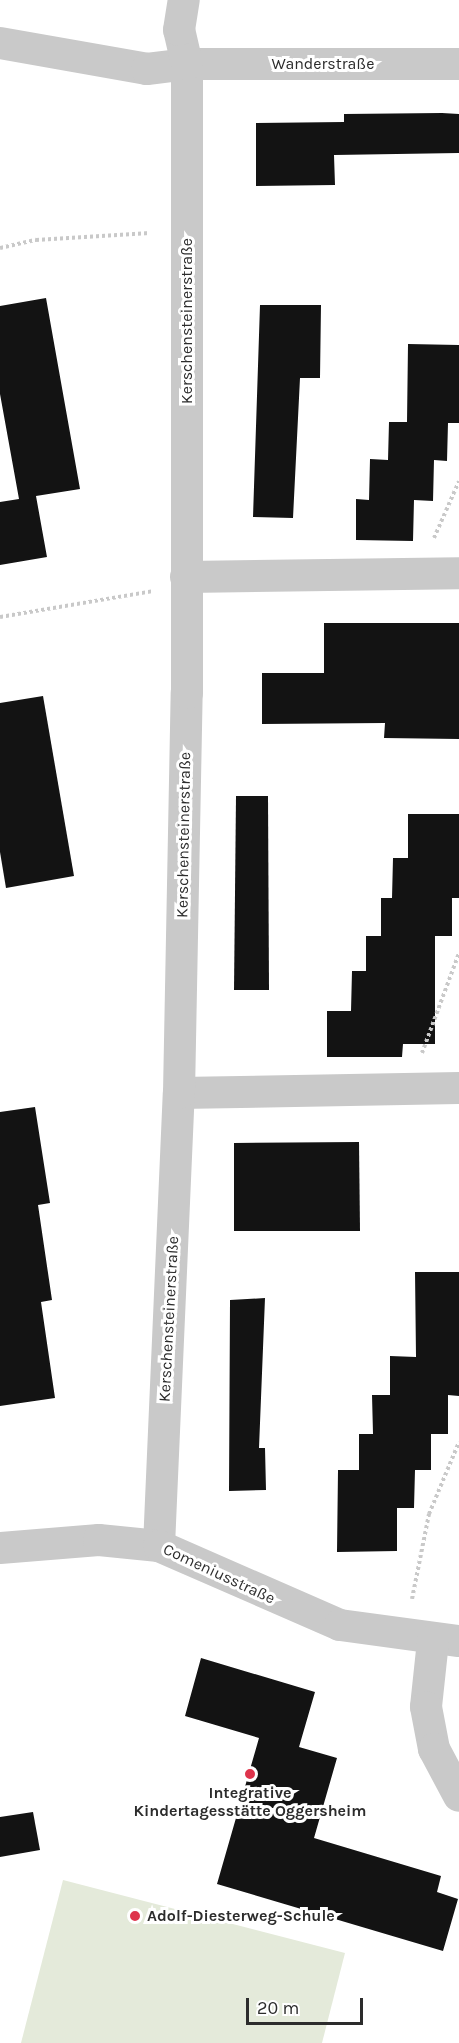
<!DOCTYPE html>
<meta charset="utf-8">
<style>
body{margin:0}
#map{position:relative;width:459px;height:2043px;overflow:hidden;background:#fff;font-family:Karla,sans-serif}
div>[style]{position:absolute}
.green>*{inset:0;background:#e4eada}
.building>*{inset:0;background:#131313}
.path>*{height:4px;margin-top:-2px;transform-origin:0;background:repeating-linear-gradient(90deg,#c9c9c9 0 3px,transparent 0 6px)}
.minor>*{height:32px;margin:-16px;padding:0 16px;transform-origin:16px;border-radius:16px;background:#c9c9c9}
.dots>*{width:16px;height:16px;translate:-50% -50%;box-sizing:border-box;border:3px solid #fff;border-radius:50%}
span{translate:-50% -50%;white-space:nowrap;text-align:center;line-height:1.15;-webkit-text-stroke:6px #fff;paint-order:stroke}
.street-label{font-size:16px;color:#2c2c2c}
.poi-label{font-size:16px;color:#2c2c2c;font-weight:700}
.left{translate:0 -50%;text-align:left}
.scale{position:absolute;left:246px;top:1998px;width:117px;height:27px;box-sizing:border-box;border:3px solid #2c2c2c;border-top:0;padding-left:8px;font-size:18px;line-height:21px;white-space:nowrap;color:#2c2c2c;-webkit-text-stroke:4px #fff;paint-order:stroke}
</style>
<div id="map">
<div class="green">
<i style="clip-path:polygon(63px 1880px,345px 1953px,322px 2043px,21px 2043px)"></i>
</div>
<div class="building">
<i style="clip-path:polygon(442px 113px,459px 114px,459px 153px,334px 155px,335px 185px,256px 186px,256px 123px,344px 122px,344px 114px)"></i>
<i style="clip-path:polygon(46px 298px,80px 489px,36px 496px,47px 557px,0 565px,0 502px,19px 499px,0 394px,0 306px)"></i>
<i style="clip-path:polygon(260px 305px,321px 305px,320px 378px,300px 378px,293px 518px,253px 517px)"></i>
<i style="clip-path:polygon(408px 344px,459px 345px,459px 423px,448px 423px,447px 461px,434px 460px,433px 501px,414px 500px,413px 541px,356px 540px,356px 499px,369px 500px,370px 459px,388px 460px,389px 422px,407px 422px)"></i>
<i style="clip-path:polygon(324px 623px,459px 623px,459px 739px,384px 738px,385px 723px,262px 724px,262px 673px,324px 673px)"></i>
<i style="clip-path:polygon(43px 696px,74px 876px,6px 888px,0 852px,0 703px)"></i>
<i style="clip-path:polygon(236px 796px,268px 796px,269px 990px,234px 990px)"></i>
<i style="clip-path:polygon(408px 814px,459px 814px,459px 898px,452px 898px,452px 936px,435px 936px,435px 1044px,403px 1044px,402px 1057px,327px 1057px,327px 1011px,351px 1011px,352px 971px,366px 971px,366px 936px,381px 936px,381px 898px,392px 898px,393px 858px,408px 858px)"></i>
<i style="clip-path:polygon(35px 1107px,50px 1203px,38px 1205px,52px 1300px,41px 1302px,55px 1398px,0 1406px,0 1112px)"></i>
<i style="clip-path:polygon(359px 1142px,360px 1231px,234px 1231px,234px 1143px)"></i>
<i style="clip-path:polygon(415px 1272px,459px 1272px,459px 1396px,448px 1395px,448px 1434px,431px 1434px,431px 1470px,415px 1470px,414px 1508px,397px 1508px,397px 1551px,337px 1552px,338px 1470px,359px 1470px,359px 1434px,373px 1434px,372px 1395px,390px 1395px,390px 1356px,416px 1357px)"></i>
<i style="clip-path:polygon(265px 1298px,259px 1448px,265px 1448px,266px 1490px,229px 1491px,230px 1300px)"></i>
<i style="clip-path:polygon(201px 1658px,315px 1692px,299px 1747px,337px 1758px,314px 1838px,441px 1876px,437px 1892px,458px 1899px,443px 1951px,217px 1884px,259px 1738px,185px 1716px)"></i>
<i style="clip-path:polygon(33px 1812px,40px 1850px,0 1857px,0 1817px)"></i>
</div>
<div class="path">
<i style="left:0;top:248px;width:37px;rotate:-13deg"></i>
<i style="left:36px;top:240px;width:114px;rotate:-3.5deg"></i>
<i style="left:434px;top:538px;width:62px;rotate:-66.3deg"></i>
<i style="left:0;top:617px;width:155px;rotate:-9.6deg"></i>
<i style="left:422px;top:1053px;width:107px;rotate:-69.7deg"></i>
<i style="left:412px;top:1599px;width:87px;rotate:-78.7deg"></i>
<i style="left:429px;top:1514px;width:78px;rotate:-67.4deg"></i>
</div>
<div class="minor">
<i style="left:0;top:43px;width:149px;rotate:10deg"></i>
<i style="left:147px;top:69px;width:40px;rotate:-7.1deg"></i>
<i style="left:187px;top:64px;width:272px"></i>
<i style="left:186px;top:577px;width:273px;rotate:-0.8deg"></i>
<i style="left:179px;top:1093px;width:280px;rotate:-1deg"></i>
<i style="left:159px;top:1546px;width:453px;rotate:-87.5deg"></i>
<i style="left:179px;top:1093px;width:400px;rotate:-88.9deg"></i>
<i style="left:187px;top:693px;width:629px;rotate:-90deg"></i>
<i style="left:187px;top:64px;width:35px;rotate:-103deg"></i>
<i style="left:179px;top:30px;width:30px;rotate:-81deg"></i>
<i style="left:0;top:1548px;width:99px;rotate:-4.6deg"></i>
<i style="left:99px;top:1540px;width:60px;rotate:5.7deg"></i>
<i style="left:159px;top:1546px;width:197px;rotate:23.6deg"></i>
<i style="left:340px;top:1625px;width:120px;rotate:7.7deg"></i>
<i style="left:433px;top:1641px;width:66px;rotate:96.1deg"></i>
<i style="left:426px;top:1707px;width:43px;rotate:79.2deg"></i>
<i style="left:434px;top:1749px;width:53px;rotate:62deg"></i>
</div>
<div class="dots">
<i style="left:250px;top:1774px;background:#de344c"></i>
<i style="left:135px;top:1916px;background:#de344c"></i>
</div>
<div class="street-label">
<span style="left:323px;top:64px">Wanderstraße</span>
<span style="left:187px;top:321px;rotate:-90deg">Kerschensteinerstraße</span>
<span style="left:184px;top:835px;rotate:-89deg">Kerschensteinerstraße</span>
<span style="left:169px;top:1319px;rotate:-87deg">Kerschensteinerstraße</span>
<span style="left:219px;top:1574px;rotate:25deg">Comeniusstraße</span>
</div>
<div class="poi-label">
<span style="left:250px;top:1802px">Integrative<br>Kindertagesstätte Oggersheim</span>
<span class="left" style="left:147px;top:1916px">Adolf-Diesterweg-Schule</span>
</div>
<div class="scale">20 m</div>
</div>
